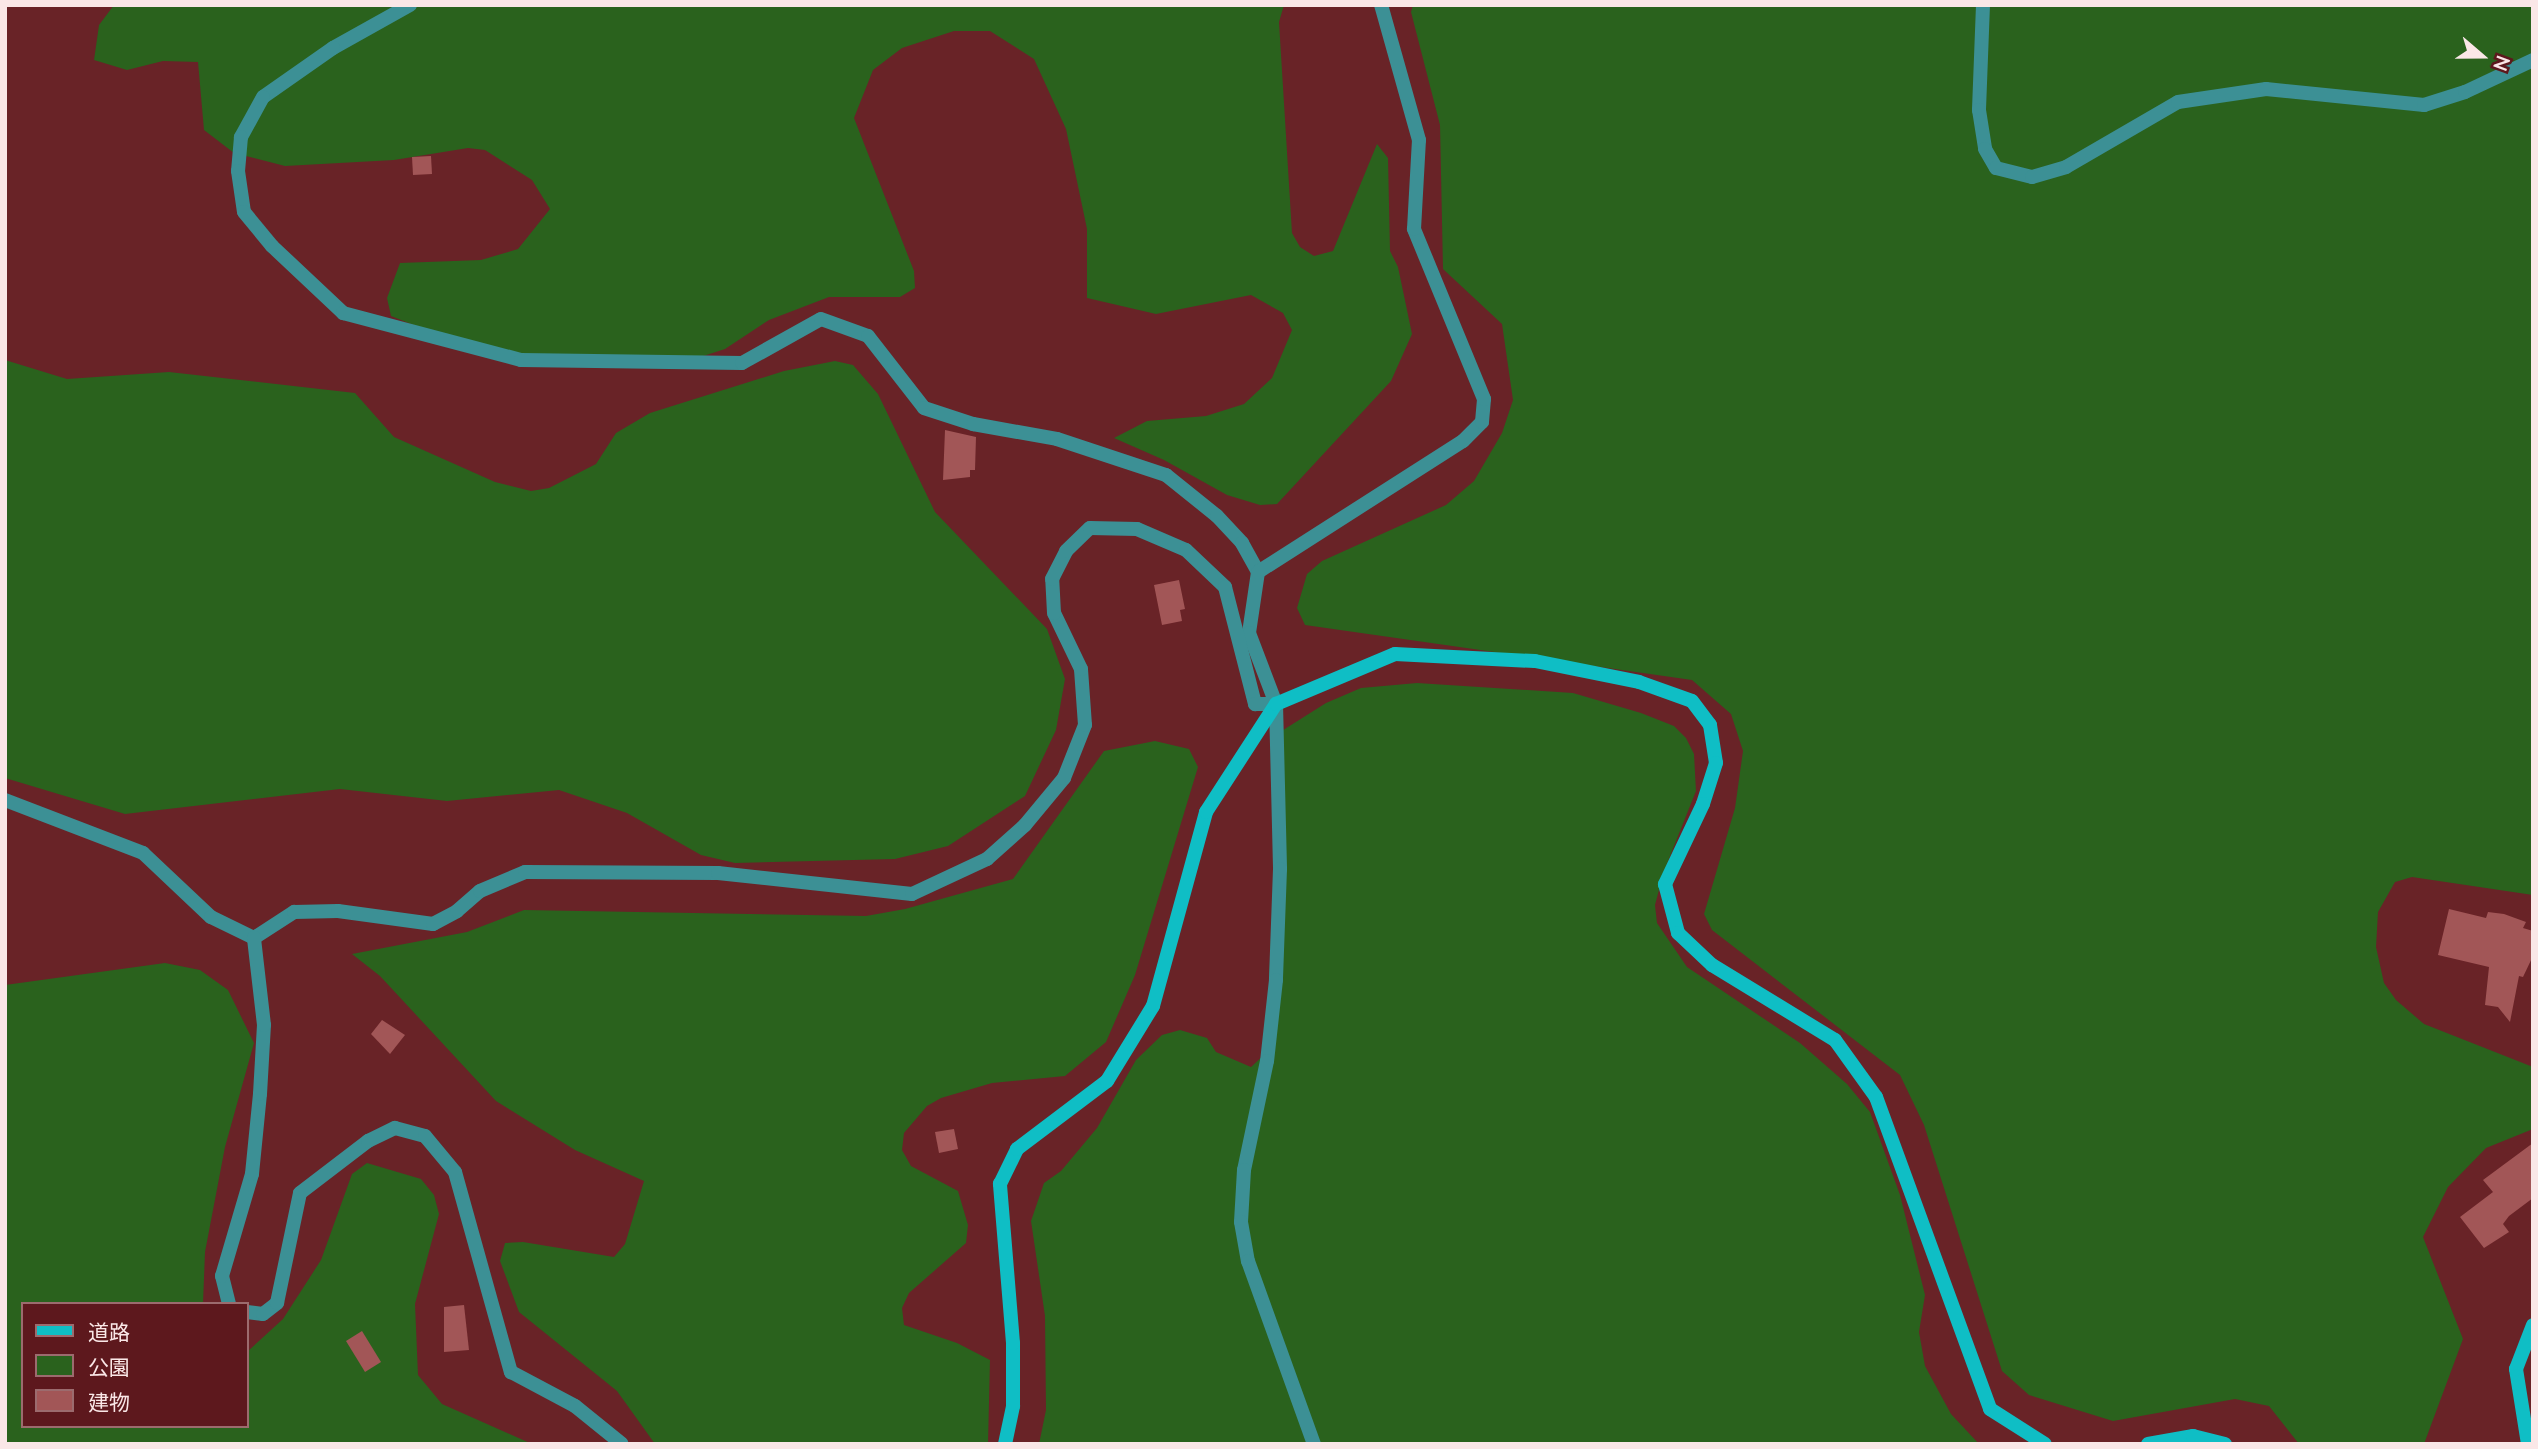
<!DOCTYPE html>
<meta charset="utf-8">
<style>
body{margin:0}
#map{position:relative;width:2538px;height:1449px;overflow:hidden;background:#692327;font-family:Lato,"Noto Sans JP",sans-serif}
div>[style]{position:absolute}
.green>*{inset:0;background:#2a621d}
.building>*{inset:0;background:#a25657}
.street>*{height:14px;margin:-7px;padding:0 7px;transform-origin:7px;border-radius:7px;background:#3c9095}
.secondary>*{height:14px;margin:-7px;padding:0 7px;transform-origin:7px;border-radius:7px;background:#0fbec5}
span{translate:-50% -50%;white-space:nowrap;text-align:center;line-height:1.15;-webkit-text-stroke:5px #5d181d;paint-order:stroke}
.frame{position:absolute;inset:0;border:7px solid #fae7e7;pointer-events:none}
.legend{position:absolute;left:21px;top:1302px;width:228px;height:126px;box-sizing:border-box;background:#5d181d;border:2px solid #9c6b6e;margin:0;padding:9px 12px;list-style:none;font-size:21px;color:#fae7e7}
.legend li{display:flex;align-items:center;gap:14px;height:35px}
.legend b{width:35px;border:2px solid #9c6b6e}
.north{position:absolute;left:2447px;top:21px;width:70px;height:70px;-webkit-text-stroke:5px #5d181d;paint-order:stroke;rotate:110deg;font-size:19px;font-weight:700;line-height:28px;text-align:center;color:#fae7e7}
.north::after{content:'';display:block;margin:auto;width:24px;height:32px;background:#fae7e7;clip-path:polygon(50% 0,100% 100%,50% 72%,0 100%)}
</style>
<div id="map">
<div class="green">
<i style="clip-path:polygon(114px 5px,1284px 5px,1279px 22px,1292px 233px,1300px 247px,1314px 256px,1333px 251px,1377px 144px,1388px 158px,1390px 251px,1398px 267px,1412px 334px,1391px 381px,1277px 504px,1260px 505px,1227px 495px,1164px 460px,1114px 438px,1147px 421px,1206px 416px,1244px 404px,1272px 378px,1292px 330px,1283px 313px,1251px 295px,1156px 314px,1087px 298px,1087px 229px,1066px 129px,1034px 59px,990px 31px,954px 31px,902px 48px,873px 70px,854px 118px,914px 271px,915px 288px,900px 297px,829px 297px,769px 320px,725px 349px,691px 360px,543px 357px,457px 342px,391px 316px,387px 298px,400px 263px,481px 260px,518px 249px,550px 209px,532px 180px,485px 150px,468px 148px,394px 160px,285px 166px,234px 153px,204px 130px,198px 62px,163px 61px,127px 70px,94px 60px,99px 25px)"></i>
<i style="clip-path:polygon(1413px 5px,2533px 5px,2533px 895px,2412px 877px,2395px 882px,2378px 912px,2376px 947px,2384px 983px,2396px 1000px,2424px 1024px,2533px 1067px,2533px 1129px,2486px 1148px,2448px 1187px,2423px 1237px,2463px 1339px,2424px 1444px,2299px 1444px,2269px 1406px,2235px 1399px,2113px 1421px,2029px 1395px,2002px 1371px,1924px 1125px,1900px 1075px,1712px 930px,1704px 914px,1735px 808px,1743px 751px,1731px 714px,1692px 680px,1305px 625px,1297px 608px,1307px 574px,1322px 561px,1446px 505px,1474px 481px,1502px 433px,1513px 400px,1502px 324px,1443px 269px,1440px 125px,1411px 12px)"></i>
<i style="clip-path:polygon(5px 360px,67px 379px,169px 372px,355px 393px,394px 437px,495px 482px,531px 491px,549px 488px,596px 464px,616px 433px,650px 413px,784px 371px,835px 361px,853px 365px,878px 394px,935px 512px,1047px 629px,1065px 679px,1056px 730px,1025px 796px,948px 846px,895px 859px,735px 863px,701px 855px,627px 813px,559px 790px,447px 801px,340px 789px,125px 814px,5px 778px)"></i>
<i style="clip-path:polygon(1417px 683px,1573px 693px,1641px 713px,1674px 726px,1686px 738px,1694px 754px,1696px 791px,1664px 871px,1655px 905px,1657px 923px,1687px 967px,1800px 1043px,1847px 1084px,1870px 1112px,1900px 1195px,1925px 1295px,1919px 1332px,1925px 1366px,1951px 1414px,1979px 1444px,1039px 1444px,1046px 1410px,1045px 1316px,1031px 1221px,1044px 1183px,1061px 1171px,1097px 1128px,1136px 1060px,1162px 1035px,1180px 1030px,1207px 1038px,1216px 1052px,1251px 1067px,1266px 1053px,1280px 732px,1326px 703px,1361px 688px)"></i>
<i style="clip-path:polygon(1155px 741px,1189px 749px,1198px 767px,1135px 975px,1106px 1042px,1065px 1076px,992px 1083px,941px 1098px,927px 1106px,904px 1133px,902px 1150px,911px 1166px,958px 1191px,968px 1225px,966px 1243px,909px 1293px,902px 1308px,904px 1325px,957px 1343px,990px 1360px,988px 1444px,655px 1444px,617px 1391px,519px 1312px,500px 1261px,505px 1243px,523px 1242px,614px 1257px,625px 1244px,644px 1181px,575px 1150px,496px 1101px,380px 976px,352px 954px,467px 932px,524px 910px,866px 916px,905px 909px,1013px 879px,1104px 751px)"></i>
<i style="clip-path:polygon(165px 963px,200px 970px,228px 990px,254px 1043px,225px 1147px,205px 1252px,203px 1304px,23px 1304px,23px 1426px,247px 1426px,247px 1352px,283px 1319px,321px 1260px,352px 1174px,367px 1163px,421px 1179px,434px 1195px,439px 1214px,415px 1304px,418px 1375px,442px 1404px,532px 1444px,5px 1444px,5px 985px)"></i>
</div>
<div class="building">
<i style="clip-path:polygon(431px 156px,432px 174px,413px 175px,412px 157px)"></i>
<i style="clip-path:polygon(945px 430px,976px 437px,975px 470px,970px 470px,970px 477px,943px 480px)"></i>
<i style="clip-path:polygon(1179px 580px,1185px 609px,1180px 610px,1182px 621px,1162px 625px,1154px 585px)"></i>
<i style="clip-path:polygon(2449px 909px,2486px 918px,2488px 912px,2504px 914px,2526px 922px,2523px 928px,2533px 931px,2533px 956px,2523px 977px,2519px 976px,2510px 1022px,2498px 1007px,2485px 1005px,2489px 967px,2438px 955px)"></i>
<i style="clip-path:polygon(382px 1020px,405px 1035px,390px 1054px,371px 1034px)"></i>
<i style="clip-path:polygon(954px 1129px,958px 1149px,939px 1153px,935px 1132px)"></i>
<i style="clip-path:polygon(2533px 1143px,2533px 1198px,2509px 1216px,2503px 1224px,2509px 1232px,2484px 1248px,2460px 1217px,2493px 1192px,2483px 1180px)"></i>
<i style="clip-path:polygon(464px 1305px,469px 1350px,444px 1352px,444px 1307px)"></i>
<i style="clip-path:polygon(362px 1331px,381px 1362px,365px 1372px,346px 1341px)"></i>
</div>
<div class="street">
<i style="left:410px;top:5px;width:88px;rotate:150.8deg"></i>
<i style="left:333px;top:48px;width:85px;rotate:145deg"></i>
<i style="left:263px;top:97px;width:46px;rotate:118.8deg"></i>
<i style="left:241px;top:137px;width:34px;rotate:95deg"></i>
<i style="left:238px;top:171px;width:41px;rotate:81.7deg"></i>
<i style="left:244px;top:212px;width:44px;rotate:50.5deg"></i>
<i style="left:272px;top:246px;width:98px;rotate:43.3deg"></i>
<i style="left:343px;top:313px;width:184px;rotate:14.8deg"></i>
<i style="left:521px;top:360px;width:221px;rotate:0.8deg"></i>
<i style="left:742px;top:363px;width:90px;rotate:-29.1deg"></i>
<i style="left:821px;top:319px;width:50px;rotate:19.9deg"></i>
<i style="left:868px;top:336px;width:91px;rotate:52.1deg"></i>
<i style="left:924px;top:408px;width:52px;rotate:18.1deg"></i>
<i style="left:973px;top:424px;width:85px;rotate:10.1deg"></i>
<i style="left:1057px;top:439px;width:115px;rotate:18.3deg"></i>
<i style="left:1166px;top:475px;width:65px;rotate:38.8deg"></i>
<i style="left:1217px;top:516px;width:37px;rotate:47deg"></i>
<i style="left:1242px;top:543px;width:33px;rotate:61deg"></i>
<i style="left:1258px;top:572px;width:62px;rotate:98.4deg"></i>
<i style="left:1249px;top:633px;width:76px;rotate:69.2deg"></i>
<i style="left:1276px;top:704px;width:165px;rotate:88.6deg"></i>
<i style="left:1280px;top:869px;width:111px;rotate:92.1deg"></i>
<i style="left:1276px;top:980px;width:81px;rotate:96.3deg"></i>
<i style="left:1267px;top:1061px;width:111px;rotate:101.9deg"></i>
<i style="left:1244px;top:1170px;width:52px;rotate:93.3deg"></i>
<i style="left:1241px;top:1222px;width:40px;rotate:80deg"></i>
<i style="left:1248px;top:1261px;width:195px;rotate:70.2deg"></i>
<i style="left:1983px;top:5px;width:105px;rotate:92.2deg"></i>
<i style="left:1979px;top:110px;width:39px;rotate:81deg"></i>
<i style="left:1985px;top:149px;width:22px;rotate:60deg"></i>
<i style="left:1996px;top:168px;width:37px;rotate:14deg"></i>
<i style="left:2032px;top:177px;width:35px;rotate:-16deg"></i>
<i style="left:2066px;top:167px;width:129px;rotate:-30.1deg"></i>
<i style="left:2178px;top:102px;width:89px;rotate:-8.4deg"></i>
<i style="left:2266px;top:89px;width:159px;rotate:5.8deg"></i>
<i style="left:2424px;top:105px;width:43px;rotate:-17.6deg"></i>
<i style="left:2465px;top:92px;width:75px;rotate:-25.2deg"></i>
<i style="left:1258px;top:572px;width:243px;rotate:-32.6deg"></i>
<i style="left:1463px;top:441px;width:27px;rotate:-45deg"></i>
<i style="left:1482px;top:422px;width:23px;rotate:-85deg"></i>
<i style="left:1484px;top:399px;width:184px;rotate:-112.4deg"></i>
<i style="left:1414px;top:229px;width:89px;rotate:-86.8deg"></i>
<i style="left:1419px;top:140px;width:140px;rotate:-105.7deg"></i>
<i style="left:5px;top:800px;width:148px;rotate:21deg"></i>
<i style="left:143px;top:853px;width:93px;rotate:43.3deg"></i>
<i style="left:211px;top:917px;width:48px;rotate:26deg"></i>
<i style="left:254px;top:938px;width:48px;rotate:-33deg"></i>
<i style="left:294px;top:912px;width:44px;rotate:-1.3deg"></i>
<i style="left:338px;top:911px;width:96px;rotate:7.8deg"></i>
<i style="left:433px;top:924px;width:27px;rotate:-28deg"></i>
<i style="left:457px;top:911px;width:30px;rotate:-41deg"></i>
<i style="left:480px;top:891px;width:49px;rotate:-22.9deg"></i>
<i style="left:525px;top:872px;width:193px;rotate:0.3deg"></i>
<i style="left:718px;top:873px;width:195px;rotate:6.2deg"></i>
<i style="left:912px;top:894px;width:83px;rotate:-25deg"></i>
<i style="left:987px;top:859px;width:51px;rotate:-41.8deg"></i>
<i style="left:1025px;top:825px;width:61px;rotate:-50.3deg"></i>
<i style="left:1064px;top:778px;width:57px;rotate:-68.4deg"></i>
<i style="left:1085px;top:725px;width:56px;rotate:-94.1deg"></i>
<i style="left:1081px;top:669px;width:62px;rotate:-115.7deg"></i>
<i style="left:1054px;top:613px;width:34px;rotate:-93deg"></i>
<i style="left:1052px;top:579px;width:31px;rotate:-63deg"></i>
<i style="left:1066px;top:551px;width:33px;rotate:-44deg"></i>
<i style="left:1090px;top:528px;width:47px;rotate:1.2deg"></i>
<i style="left:1137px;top:529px;width:53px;rotate:23.2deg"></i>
<i style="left:1186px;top:550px;width:54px;rotate:43.5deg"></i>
<i style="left:1225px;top:587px;width:121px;rotate:75.6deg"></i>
<i style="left:1255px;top:704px;width:21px"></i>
<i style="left:229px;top:1304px;width:29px;rotate:-104deg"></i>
<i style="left:222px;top:1276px;width:106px;rotate:-73.6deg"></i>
<i style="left:252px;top:1174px;width:80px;rotate:-84.3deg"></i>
<i style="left:260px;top:1094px;width:69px;rotate:-86.7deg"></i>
<i style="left:264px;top:1025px;width:88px;rotate:-96.6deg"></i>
<i style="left:247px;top:1312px;width:16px;rotate:7deg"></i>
<i style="left:263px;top:1314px;width:18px;rotate:-38deg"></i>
<i style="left:277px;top:1303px;width:112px;rotate:-78.2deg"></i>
<i style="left:300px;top:1193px;width:86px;rotate:-37.4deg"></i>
<i style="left:368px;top:1141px;width:30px;rotate:-26deg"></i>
<i style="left:395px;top:1128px;width:31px;rotate:15deg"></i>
<i style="left:425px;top:1136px;width:47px;rotate:50.2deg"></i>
<i style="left:455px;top:1172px;width:208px;rotate:74.4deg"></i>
<i style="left:511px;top:1372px;width:72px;rotate:28deg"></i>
<i style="left:575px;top:1406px;width:60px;rotate:39deg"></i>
</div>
<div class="secondary">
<i style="left:1005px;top:1444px;width:39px;rotate:-78deg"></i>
<i style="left:1013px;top:1406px;width:63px;rotate:-90deg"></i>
<i style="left:1013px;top:1343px;width:160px;rotate:-94.7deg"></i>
<i style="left:1000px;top:1184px;width:39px;rotate:-64deg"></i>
<i style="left:1017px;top:1149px;width:113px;rotate:-37.1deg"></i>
<i style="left:1107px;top:1081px;width:88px;rotate:-58.5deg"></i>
<i style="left:1153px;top:1006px;width:201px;rotate:-74.7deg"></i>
<i style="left:1206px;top:812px;width:129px;rotate:-57.1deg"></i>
<i style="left:1276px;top:704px;width:129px;rotate:-22.8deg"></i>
<i style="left:1395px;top:654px;width:140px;rotate:2.9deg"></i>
<i style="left:1535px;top:661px;width:106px;rotate:11.4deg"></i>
<i style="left:1639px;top:682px;width:56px;rotate:19.7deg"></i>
<i style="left:1692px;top:701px;width:30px;rotate:53deg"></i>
<i style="left:1710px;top:725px;width:38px;rotate:81deg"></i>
<i style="left:1716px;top:763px;width:43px;rotate:107.6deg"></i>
<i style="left:1703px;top:804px;width:89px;rotate:115.4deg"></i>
<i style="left:1665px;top:884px;width:51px;rotate:75.1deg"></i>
<i style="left:1678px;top:933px;width:47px;rotate:43.3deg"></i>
<i style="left:1712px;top:965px;width:144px;rotate:31.4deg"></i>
<i style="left:1835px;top:1040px;width:70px;rotate:54.3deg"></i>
<i style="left:1876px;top:1097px;width:332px;rotate:69.9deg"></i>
<i style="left:1990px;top:1409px;width:65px;rotate:32.5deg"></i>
<i style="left:2148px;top:1444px;width:46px;rotate:-10.1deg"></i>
<i style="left:2193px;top:1436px;width:33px;rotate:14deg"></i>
<i style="left:2528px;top:1444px;width:76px;rotate:-99.1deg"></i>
<i style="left:2516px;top:1369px;width:47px;rotate:-68.9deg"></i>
</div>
<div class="frame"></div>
<ul class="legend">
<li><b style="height:9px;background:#0fbec5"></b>道路</li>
<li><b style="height:19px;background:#2a621d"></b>公園</li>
<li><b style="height:19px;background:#a25657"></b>建物</li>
</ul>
<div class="north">N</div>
</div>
